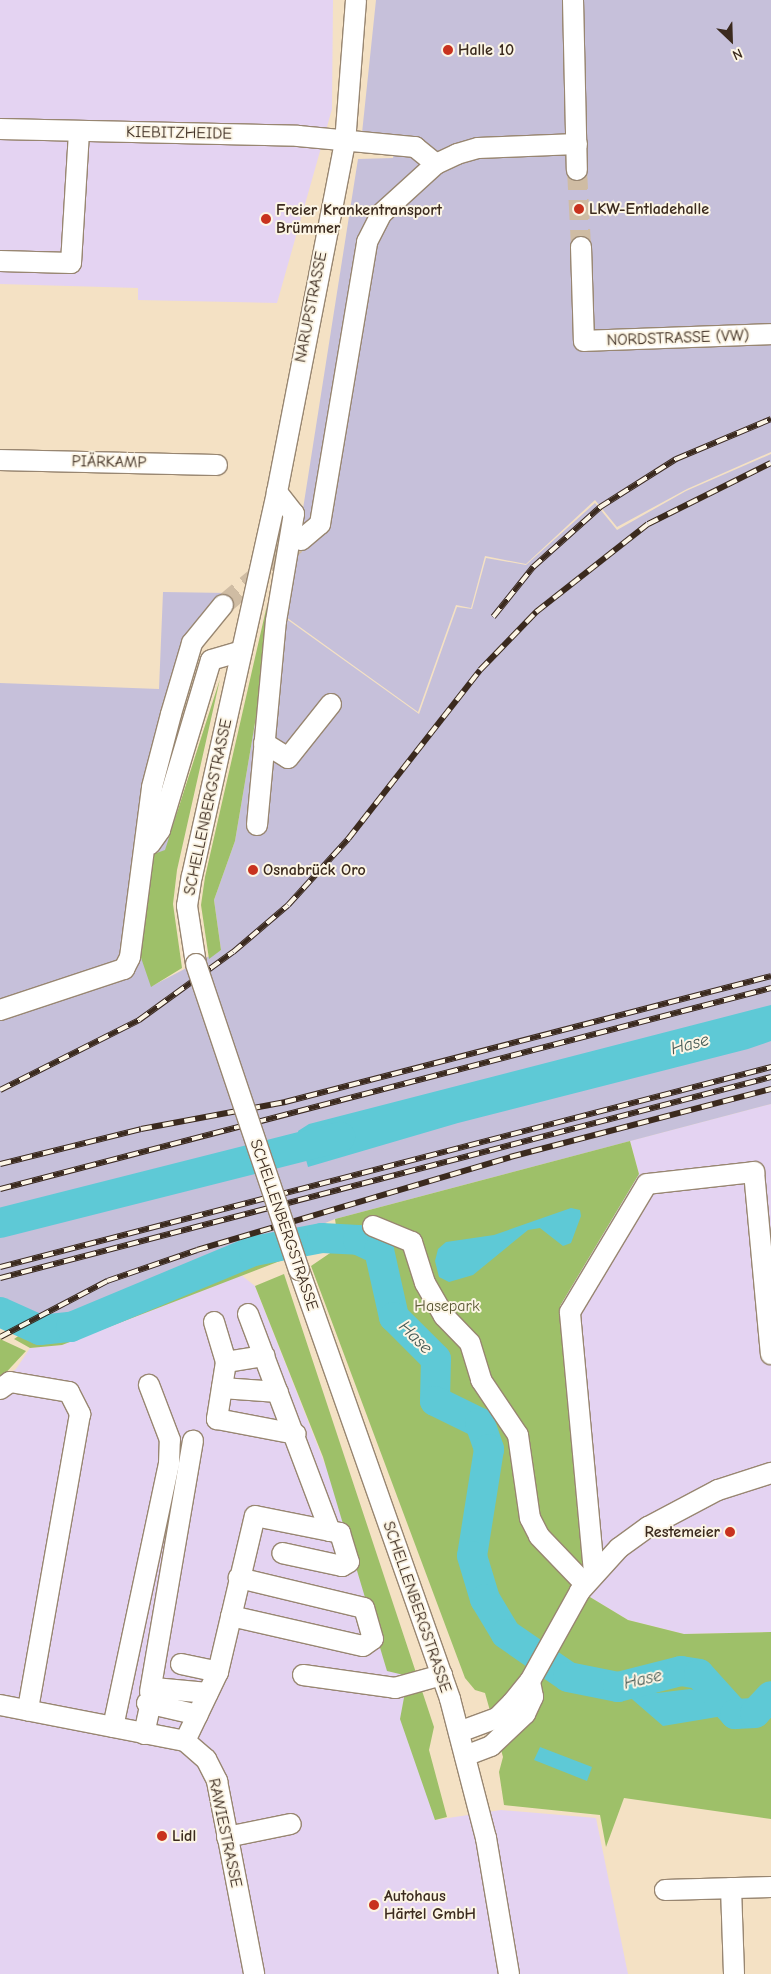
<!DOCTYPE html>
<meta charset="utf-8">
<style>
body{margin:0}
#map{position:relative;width:771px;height:1974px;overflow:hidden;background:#f4e1c4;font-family:"Comic Neue",sans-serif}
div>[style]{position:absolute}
.built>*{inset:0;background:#e4d3f2}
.industrial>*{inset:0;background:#c6c0da}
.green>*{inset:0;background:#9ec069}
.water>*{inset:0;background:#5ec9d6}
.river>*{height:30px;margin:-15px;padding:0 15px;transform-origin:15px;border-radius:15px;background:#5ec9d6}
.minor-tunnel>*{height:20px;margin-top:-10px;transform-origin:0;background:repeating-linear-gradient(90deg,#cfbca3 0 20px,transparent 0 30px)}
.roads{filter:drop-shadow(1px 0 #988671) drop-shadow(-1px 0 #988671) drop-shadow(0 1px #988671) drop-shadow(0 -1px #988671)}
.minor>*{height:20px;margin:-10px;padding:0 10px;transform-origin:10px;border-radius:10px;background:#fff}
.rail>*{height:5.5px;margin-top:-2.75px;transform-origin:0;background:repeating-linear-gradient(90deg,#fcf5e5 0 11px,#3b2a1e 0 22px);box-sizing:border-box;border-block:1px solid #3b2a1e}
.bridges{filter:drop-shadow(1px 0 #988671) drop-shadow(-1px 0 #988671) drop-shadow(0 1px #988671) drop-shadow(0 -1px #988671)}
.minor-bridge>*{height:20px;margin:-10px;padding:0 10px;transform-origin:10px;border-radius:10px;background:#fff}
.dots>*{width:14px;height:14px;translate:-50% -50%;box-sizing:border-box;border:2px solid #fcf5e5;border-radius:50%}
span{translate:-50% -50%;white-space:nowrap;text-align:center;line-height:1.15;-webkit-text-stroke:4px #fcf5e5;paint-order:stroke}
.poi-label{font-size:16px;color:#3b2a1e;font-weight:700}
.left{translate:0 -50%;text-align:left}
.right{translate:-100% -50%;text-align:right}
.street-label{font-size:16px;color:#3b2a1e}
.park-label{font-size:16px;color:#595734}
.water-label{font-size:18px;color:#465a55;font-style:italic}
.north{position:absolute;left:706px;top:15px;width:50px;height:50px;-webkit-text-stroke:4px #fcf5e5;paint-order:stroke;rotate:156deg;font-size:14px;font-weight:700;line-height:20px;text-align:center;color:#3b2a1e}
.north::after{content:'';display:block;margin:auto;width:18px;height:22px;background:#3b2a1e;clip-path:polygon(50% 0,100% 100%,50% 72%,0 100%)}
</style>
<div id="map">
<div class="built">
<i style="clip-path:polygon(0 0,333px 0,332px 109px,277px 303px,138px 300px,138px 288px,0 284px)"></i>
<i style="clip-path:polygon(771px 1104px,771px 1632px,684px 1634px,628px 1620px,580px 1591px,581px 1494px,560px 1306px,639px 1174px,630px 1141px)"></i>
<i style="clip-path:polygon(241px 1275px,255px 1286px,408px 1676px,435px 1820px,501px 1810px,596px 1818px,628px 1974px,0 1974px,0 1380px,16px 1369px,30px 1348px,62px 1345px)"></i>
</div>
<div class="industrial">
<i style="clip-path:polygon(376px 0,771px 0,771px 452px,687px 489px,617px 527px,595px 500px,526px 564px,485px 556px,471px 608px,456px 605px,418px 712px,286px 617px,358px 159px,393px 158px,397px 135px,362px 133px)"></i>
<i style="clip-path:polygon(771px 454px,771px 1104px,335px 1219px,71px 1327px,40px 1330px,7px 1315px,0 1307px,0 683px,159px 689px,163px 592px,229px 593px,223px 620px,200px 648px,157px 805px,179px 812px,165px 851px,152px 986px,221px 950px,214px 900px,235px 841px,257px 711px,267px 605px,419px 714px,457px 607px,472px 609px,486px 558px,526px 565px,595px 503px,617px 530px,686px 491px)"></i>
</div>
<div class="green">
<i style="clip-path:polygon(267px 605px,257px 711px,235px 841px,214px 900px,221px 950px,209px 959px,201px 905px,205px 877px)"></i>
<i style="clip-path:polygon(220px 679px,177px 870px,173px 904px,182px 968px,151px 987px,137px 946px,151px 855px,165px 850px)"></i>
<i style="clip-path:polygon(630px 1141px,639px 1174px,560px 1306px,591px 1549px,580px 1591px,628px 1620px,684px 1634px,771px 1632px,771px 1819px,624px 1798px,606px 1847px,600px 1815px,504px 1805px,499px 1772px,503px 1757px,485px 1693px,475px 1690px,465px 1678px,311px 1266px,339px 1247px,335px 1219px)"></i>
<i style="clip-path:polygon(275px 1246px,280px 1261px,62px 1345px,30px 1348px,14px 1339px,33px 1326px,71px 1326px)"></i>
<i style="clip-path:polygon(284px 1274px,434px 1727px,429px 1750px,447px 1817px,435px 1820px,400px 1719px,408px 1676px,387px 1671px,323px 1457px,255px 1286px)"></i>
<i style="clip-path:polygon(0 1339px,26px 1351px,0 1379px)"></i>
</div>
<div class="water">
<i style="clip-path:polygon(771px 1005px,771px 1041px,748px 1049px,458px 1123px,308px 1167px,298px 1131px,309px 1124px)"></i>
<i style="clip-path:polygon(571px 1208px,580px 1210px,581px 1216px,571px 1243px,563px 1246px,540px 1228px,528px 1230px,473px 1275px,449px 1282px,439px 1277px,435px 1261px,438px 1249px,446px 1242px,494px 1235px)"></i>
<i style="clip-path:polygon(636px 1683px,657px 1693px,690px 1689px,704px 1693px,722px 1700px,735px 1714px,663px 1726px,618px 1687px)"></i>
<i style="clip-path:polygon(770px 1699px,771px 1713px,755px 1713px)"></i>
<i style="clip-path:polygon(540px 1747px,592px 1767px,587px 1781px,534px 1760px)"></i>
</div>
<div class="river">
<i style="left:0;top:1223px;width:351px;rotate:-14.2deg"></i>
<i style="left:0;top:1312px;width:44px;rotate:24.2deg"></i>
<i style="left:40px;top:1330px;width:31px;rotate:-6deg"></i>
<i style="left:71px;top:1327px;width:198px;rotate:-22.6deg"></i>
<i style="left:254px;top:1251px;width:69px;rotate:-10.8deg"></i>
<i style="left:322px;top:1238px;width:36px;rotate:3deg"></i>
<i style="left:358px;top:1240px;width:23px;rotate:25deg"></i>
<i style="left:379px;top:1250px;width:69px;rotate:77.4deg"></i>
<i style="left:394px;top:1317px;width:59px;rotate:45deg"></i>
<i style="left:436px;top:1359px;width:42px;rotate:91.4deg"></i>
<i style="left:435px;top:1401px;width:50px;rotate:26.1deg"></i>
<i style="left:480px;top:1423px;width:28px;rotate:71deg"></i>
<i style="left:489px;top:1449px;width:108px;rotate:99deg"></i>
<i style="left:472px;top:1556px;width:45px;rotate:73.2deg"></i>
<i style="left:485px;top:1599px;width:41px;rotate:59deg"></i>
<i style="left:506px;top:1634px;width:75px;rotate:34.7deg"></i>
<i style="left:568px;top:1677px;width:51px;rotate:11.3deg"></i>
<i style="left:618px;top:1687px;width:65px;rotate:-14.3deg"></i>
<i style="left:681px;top:1671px;width:18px;rotate:9deg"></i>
<i style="left:699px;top:1674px;width:54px;rotate:48deg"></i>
<i style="left:735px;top:1714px;width:20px;rotate:-3deg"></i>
<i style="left:755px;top:1713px;width:23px;rotate:-47deg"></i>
</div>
<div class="minor-tunnel">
<i style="left:577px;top:170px;width:77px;rotate:87deg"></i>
<i style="left:223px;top:605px;width:95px;rotate:-39.9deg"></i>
</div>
<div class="roads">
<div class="minor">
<i style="left:573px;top:0;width:170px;rotate:88.7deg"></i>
<i style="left:0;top:129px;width:298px;rotate:1.3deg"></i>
<i style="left:298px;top:136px;width:118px;rotate:5.4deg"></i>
<i style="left:415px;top:147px;width:27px;rotate:39deg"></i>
<i style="left:581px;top:247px;width:94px;rotate:88.2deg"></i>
<i style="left:584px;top:341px;width:187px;rotate:-2.1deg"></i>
<i style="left:0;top:261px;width:71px;rotate:1.6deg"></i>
<i style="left:71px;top:263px;width:132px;rotate:-86.5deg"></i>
<i style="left:0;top:460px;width:217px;rotate:1.3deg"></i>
<i style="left:301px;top:540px;width:25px;rotate:-40deg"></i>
<i style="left:320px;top:524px;width:286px;rotate:-80.5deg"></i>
<i style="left:367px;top:242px;width:31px;rotate:-63deg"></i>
<i style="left:381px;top:214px;width:74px;rotate:-42.3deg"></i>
<i style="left:436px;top:164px;width:23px;rotate:-25deg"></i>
<i style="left:457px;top:154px;width:22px;rotate:-16deg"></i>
<i style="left:478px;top:148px;width:99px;rotate:-2.3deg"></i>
<i style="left:264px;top:743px;width:28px;rotate:32deg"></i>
<i style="left:288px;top:758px;width:69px;rotate:-51.5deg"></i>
<i style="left:257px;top:825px;width:205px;rotate:-84.7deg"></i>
<i style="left:276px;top:621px;width:109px;rotate:-80.5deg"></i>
<i style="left:294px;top:514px;width:28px;rotate:-128deg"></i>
<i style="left:150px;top:844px;width:17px;rotate:-54deg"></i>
<i style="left:160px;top:830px;width:177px;rotate:-73.3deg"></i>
<i style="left:211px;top:660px;width:32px;rotate:-16deg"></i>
<i style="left:196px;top:964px;width:59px;rotate:-98.8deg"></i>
<i style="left:187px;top:906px;width:30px;rotate:-81deg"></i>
<i style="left:192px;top:876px;width:393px;rotate:-77.5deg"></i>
<i style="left:277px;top:492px;width:356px;rotate:-79deg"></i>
<i style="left:345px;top:143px;width:143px;rotate:-85.6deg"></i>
<i style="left:0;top:1010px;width:131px;rotate:-18.3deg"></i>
<i style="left:124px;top:969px;width:13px;rotate:-63deg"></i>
<i style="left:130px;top:957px;width:171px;rotate:-82.6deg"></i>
<i style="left:152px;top:787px;width:75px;rotate:-75.4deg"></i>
<i style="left:171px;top:714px;width:74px;rotate:-73.5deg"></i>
<i style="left:192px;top:643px;width:49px;rotate:-50.8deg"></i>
<i style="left:373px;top:1226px;width:42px;rotate:22.3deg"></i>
<i style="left:412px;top:1242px;width:43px;rotate:72.4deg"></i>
<i style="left:425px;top:1283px;width:38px;rotate:60deg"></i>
<i style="left:444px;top:1316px;width:37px;rotate:46deg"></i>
<i style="left:470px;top:1343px;width:39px;rotate:73deg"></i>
<i style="left:481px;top:1380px;width:66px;rotate:56.1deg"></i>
<i style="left:518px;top:1435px;width:84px;rotate:81.8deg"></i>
<i style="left:530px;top:1518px;width:20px;rotate:63deg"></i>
<i style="left:539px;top:1536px;width:66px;rotate:46.2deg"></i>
<i style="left:299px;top:1270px;width:455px;rotate:70.6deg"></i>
<i style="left:450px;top:1699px;width:144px;rotate:75.5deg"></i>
<i style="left:486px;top:1838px;width:138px;rotate:80.4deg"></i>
<i style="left:248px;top:1314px;width:232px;rotate:69.3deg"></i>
<i style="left:214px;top:1322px;width:42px;rotate:73.3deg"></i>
<i style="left:226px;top:1362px;width:58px;rotate:99deg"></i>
<i style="left:217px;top:1419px;width:80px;rotate:10.8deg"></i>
<i style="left:226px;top:1362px;width:39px;rotate:-9deg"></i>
<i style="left:222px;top:1388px;width:56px;rotate:4.1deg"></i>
<i style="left:0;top:1389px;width:12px;rotate:-35deg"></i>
<i style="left:10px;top:1382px;width:60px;rotate:9.6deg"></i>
<i style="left:69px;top:1392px;width:25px;rotate:63deg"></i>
<i style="left:80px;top:1414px;width:301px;rotate:100deg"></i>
<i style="left:594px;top:1572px;width:261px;rotate:-95.3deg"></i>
<i style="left:570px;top:1312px;width:149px;rotate:-59deg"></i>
<i style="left:647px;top:1184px;width:108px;rotate:-6.4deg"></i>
<i style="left:754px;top:1172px;width:183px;rotate:84.7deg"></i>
<i style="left:231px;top:1616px;width:135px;rotate:12.8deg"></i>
<i style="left:363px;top:1646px;width:12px;rotate:-35deg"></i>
<i style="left:373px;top:1639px;width:32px;rotate:-106deg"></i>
<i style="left:364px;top:1608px;width:129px;rotate:-166.5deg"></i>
<i style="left:181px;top:1664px;width:38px;rotate:12deg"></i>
<i style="left:303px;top:1675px;width:93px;rotate:8deg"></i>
<i style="left:395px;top:1688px;width:49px;rotate:-15.5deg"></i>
<i style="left:150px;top:1692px;width:255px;rotate:-80.3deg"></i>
<i style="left:147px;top:1703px;width:52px;rotate:13.2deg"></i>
<i style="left:0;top:1705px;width:188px;rotate:11deg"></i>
<i style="left:185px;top:1741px;width:28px;rotate:41deg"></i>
<i style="left:206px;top:1759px;width:25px;rotate:63deg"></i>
<i style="left:217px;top:1781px;width:197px;rotate:79.1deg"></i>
<i style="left:113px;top:1727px;width:269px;rotate:-78deg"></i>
<i style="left:169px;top:1464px;width:24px;rotate:-88deg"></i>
<i style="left:170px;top:1440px;width:59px;rotate:-110.9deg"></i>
<i style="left:459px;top:1732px;width:40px;rotate:-20.2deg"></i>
<i style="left:497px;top:1718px;width:21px;rotate:-45deg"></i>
<i style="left:512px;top:1703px;width:28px;rotate:-51deg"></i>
<i style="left:530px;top:1681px;width:103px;rotate:-60.9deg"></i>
<i style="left:580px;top:1591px;width:58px;rotate:-47.8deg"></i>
<i style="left:619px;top:1548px;width:36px;rotate:-36deg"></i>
<i style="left:648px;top:1527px;width:79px;rotate:-27.9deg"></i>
<i style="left:718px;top:1490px;width:56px;rotate:-17.8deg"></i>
<i style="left:144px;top:1734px;width:47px;rotate:-77.7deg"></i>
<i style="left:154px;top:1688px;width:54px;rotate:5.3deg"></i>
<i style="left:185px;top:1741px;width:76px;rotate:-64.4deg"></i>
<i style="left:218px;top:1672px;width:160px;rotate:-76.7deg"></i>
<i style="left:255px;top:1516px;width:87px;rotate:11.3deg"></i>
<i style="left:340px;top:1533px;width:30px;rotate:73deg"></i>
<i style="left:349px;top:1562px;width:8px;rotate:150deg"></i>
<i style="left:342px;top:1566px;width:61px;rotate:-167.8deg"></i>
<i style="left:465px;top:1756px;width:28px;rotate:-21deg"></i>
<i style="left:491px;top:1746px;width:47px;rotate:-43.3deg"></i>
<i style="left:525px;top:1714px;width:19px;rotate:-65deg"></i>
<i style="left:533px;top:1697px;width:16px;rotate:-101deg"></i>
<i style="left:227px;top:1837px;width:65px;rotate:-11.5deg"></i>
<i style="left:731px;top:1888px;width:86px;rotate:88deg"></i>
<i style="left:665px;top:1890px;width:106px;rotate:-1.6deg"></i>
</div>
</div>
<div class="rail">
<i style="left:493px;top:617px;width:64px;rotate:-51.3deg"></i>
<i style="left:533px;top:567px;width:90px;rotate:-41.8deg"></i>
<i style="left:600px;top:507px;width:90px;rotate:-32.3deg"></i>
<i style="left:676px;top:459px;width:103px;rotate:-22.8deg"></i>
<i style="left:0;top:1090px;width:156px;rotate:-26.7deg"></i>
<i style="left:139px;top:1020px;width:116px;rotate:-35.9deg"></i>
<i style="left:233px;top:952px;width:72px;rotate:-40.5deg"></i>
<i style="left:288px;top:905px;width:89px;rotate:-47.7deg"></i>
<i style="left:348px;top:839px;width:214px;rotate:-52deg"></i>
<i style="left:480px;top:670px;width:81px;rotate:-46deg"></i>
<i style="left:536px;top:612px;width:142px;rotate:-38.2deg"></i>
<i style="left:648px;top:524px;width:137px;rotate:-26.4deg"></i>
<i style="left:0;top:1164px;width:145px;rotate:-13.9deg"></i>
<i style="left:141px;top:1129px;width:147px;rotate:-10.6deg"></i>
<i style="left:285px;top:1102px;width:502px;rotate:-14.53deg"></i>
<i style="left:0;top:1189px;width:797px;rotate:-14.61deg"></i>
<i style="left:0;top:1267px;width:797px;rotate:-14.54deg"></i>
<i style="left:0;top:1278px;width:797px;rotate:-14.61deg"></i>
<i style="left:0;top:1337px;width:121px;rotate:-27.6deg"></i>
<i style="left:107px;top:1281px;width:95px;rotate:-19deg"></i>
<i style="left:197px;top:1250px;width:327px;rotate:-16.5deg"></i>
<i style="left:510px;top:1157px;width:270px;rotate:-14.6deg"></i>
</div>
<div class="bridges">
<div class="minor-bridge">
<i style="left:196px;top:964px;width:323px;rotate:71.4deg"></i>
</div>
</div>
<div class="dots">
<i style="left:448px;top:50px;background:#c8321e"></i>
<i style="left:579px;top:209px;background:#c8321e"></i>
<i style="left:266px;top:219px;background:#c8321e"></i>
<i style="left:253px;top:870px;background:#c8321e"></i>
<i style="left:730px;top:1532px;background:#c8321e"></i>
<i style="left:162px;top:1836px;background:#c8321e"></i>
<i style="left:374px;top:1905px;background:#c8321e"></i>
</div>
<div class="poi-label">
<span class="left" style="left:458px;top:50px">Halle 10</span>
<span class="left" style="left:589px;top:209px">LKW-Entladehalle</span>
<span class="left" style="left:276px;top:219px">Freier Krankentransport<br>Brümmer</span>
<span class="left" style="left:263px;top:870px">Osnabrück Oro</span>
<span class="right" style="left:720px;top:1532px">Restemeier</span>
<span class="left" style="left:172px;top:1836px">Lidl</span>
<span class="left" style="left:384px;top:1905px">Autohaus<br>Härtel GmbH</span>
</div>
<div class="street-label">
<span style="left:179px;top:133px;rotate:1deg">KIEBITZHEIDE</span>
<span style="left:311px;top:307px;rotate:-79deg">NARUPSTRASSE</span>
<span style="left:678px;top:338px;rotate:-2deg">NORDSTRASSE (VW)</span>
<span style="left:109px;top:462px;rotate:1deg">PIÄRKAMP</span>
<span style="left:208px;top:807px;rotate:-78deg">SCHELLENBERGSTRASSE</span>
<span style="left:284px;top:1225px;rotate:71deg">SCHELLENBERGSTRASSE</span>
<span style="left:417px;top:1607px;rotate:71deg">SCHELLENBERGSTRASSE</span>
<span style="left:225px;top:1833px;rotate:78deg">RAWIESTRASSE</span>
</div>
<div class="park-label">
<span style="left:447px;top:1306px">Hasepark</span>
</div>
<div class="water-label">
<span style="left:690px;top:1045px;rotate:-15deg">Hase</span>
<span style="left:415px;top:1338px;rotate:45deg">Hase</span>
<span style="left:643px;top:1680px;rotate:-13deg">Hase</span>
</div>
<div class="north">N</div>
</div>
